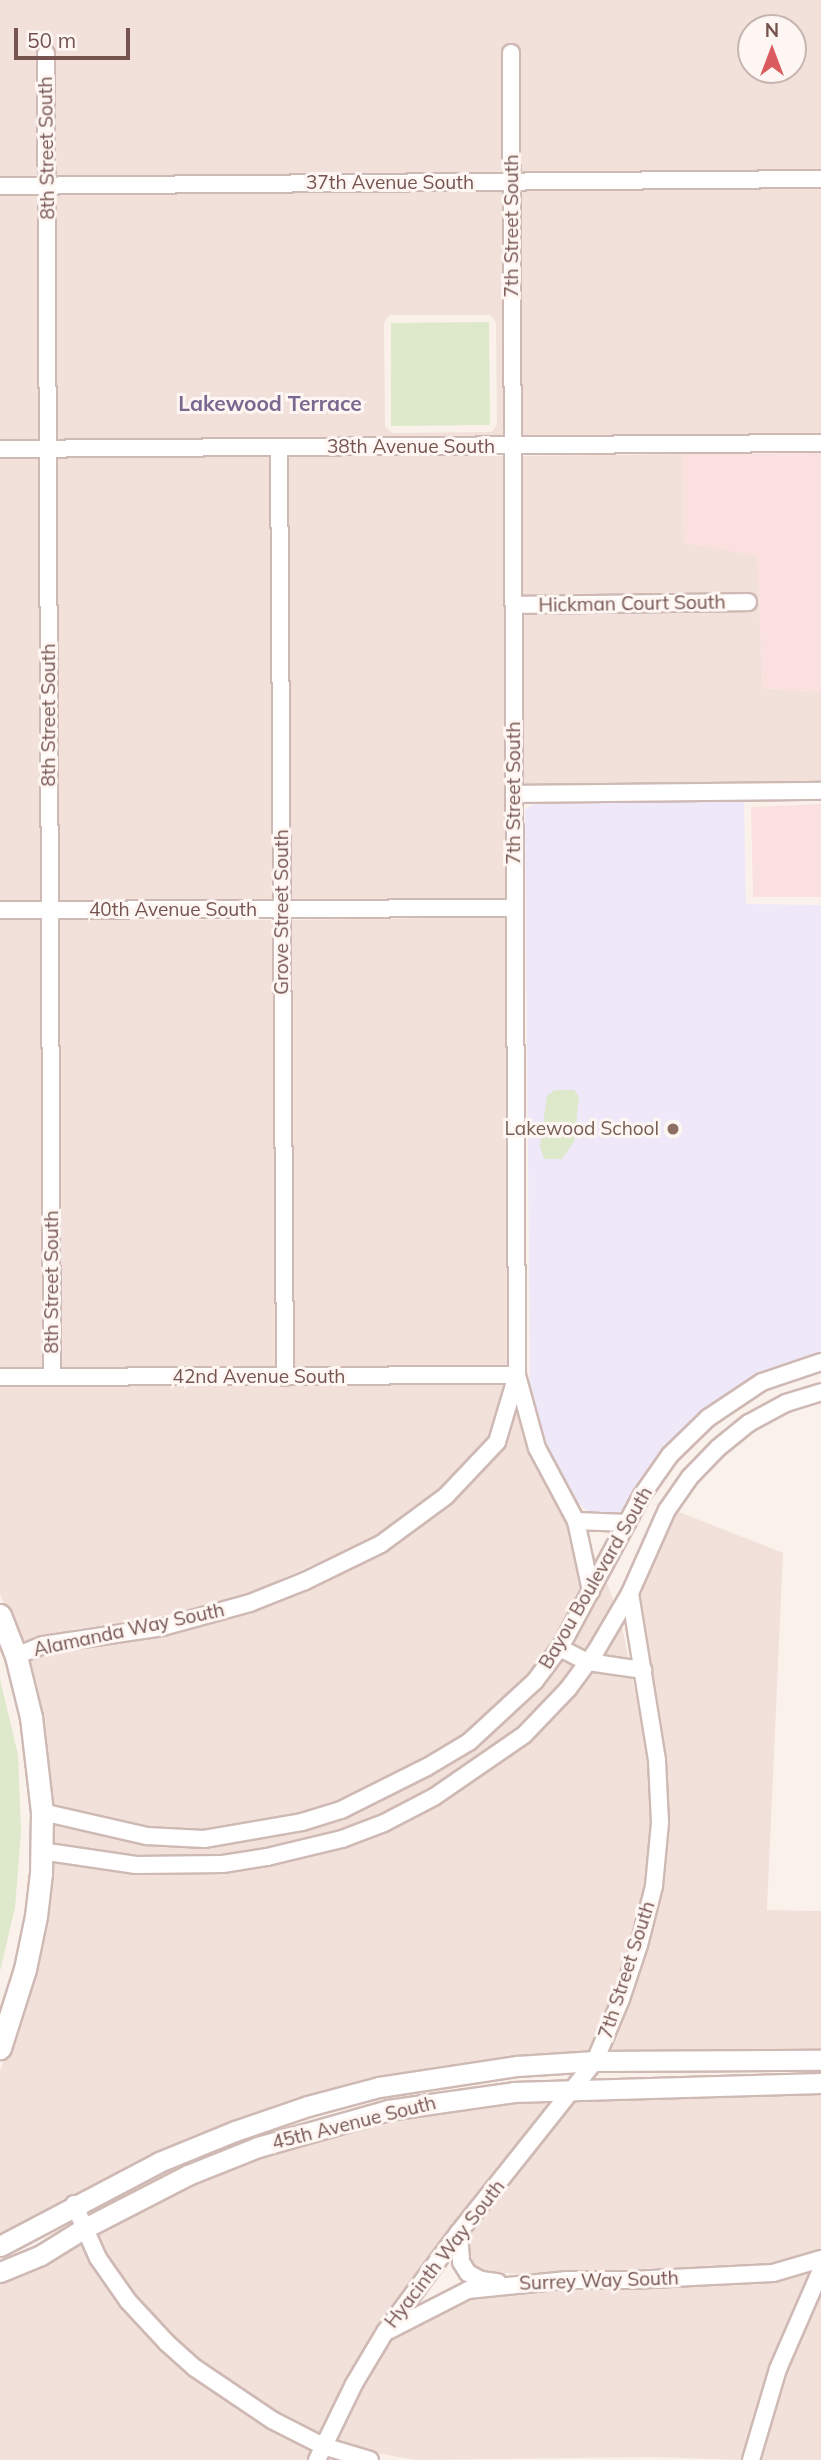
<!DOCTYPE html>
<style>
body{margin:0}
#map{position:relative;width:821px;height:2460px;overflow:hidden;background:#fbf1eb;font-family:Mulish,sans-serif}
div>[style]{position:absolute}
.residential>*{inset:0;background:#f2e1da}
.commercial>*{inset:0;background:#fae1e0}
.education>*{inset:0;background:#eee8f8}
.green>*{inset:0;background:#dee8ca}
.roads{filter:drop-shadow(2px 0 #cfb9b4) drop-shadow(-2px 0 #cfb9b4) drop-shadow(0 2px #cfb9b4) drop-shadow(0 -2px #cfb9b4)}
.minor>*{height:16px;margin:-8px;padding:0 8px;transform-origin:8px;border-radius:8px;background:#fff}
.tertiary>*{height:19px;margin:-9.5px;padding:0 9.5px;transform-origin:9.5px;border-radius:9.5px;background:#fff}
.secondary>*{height:21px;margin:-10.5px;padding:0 10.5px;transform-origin:10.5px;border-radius:10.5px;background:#fff}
.dots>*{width:19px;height:19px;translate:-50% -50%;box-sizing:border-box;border:4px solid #fef6f2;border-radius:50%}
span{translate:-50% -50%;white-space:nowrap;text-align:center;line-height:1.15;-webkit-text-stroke:6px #fef6f2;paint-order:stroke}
.street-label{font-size:19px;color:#755450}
.education-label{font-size:19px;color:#785e54}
.right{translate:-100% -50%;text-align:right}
.neighbourhood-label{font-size:21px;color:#796890;font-weight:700}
.north{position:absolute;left:737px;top:14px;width:70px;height:70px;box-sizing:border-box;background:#fef6f2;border:2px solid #c7b5b1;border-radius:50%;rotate:0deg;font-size:19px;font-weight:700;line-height:28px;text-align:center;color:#755450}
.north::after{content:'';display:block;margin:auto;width:24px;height:32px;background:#da5c5f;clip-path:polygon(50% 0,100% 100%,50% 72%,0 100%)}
.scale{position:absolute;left:14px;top:28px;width:116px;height:32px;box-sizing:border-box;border:4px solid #755450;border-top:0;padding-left:9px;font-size:21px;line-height:24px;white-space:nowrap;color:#755450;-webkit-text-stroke:5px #fef6f2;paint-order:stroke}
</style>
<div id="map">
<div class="residential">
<i style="clip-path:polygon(evenodd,0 0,821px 0,821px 170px,519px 173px,519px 45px,503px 44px,503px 173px,56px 177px,53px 45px,38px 46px,40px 177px,0 177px,0 0,751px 28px,793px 28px,793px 70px,751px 70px,751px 28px)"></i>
<i style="clip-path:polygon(821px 188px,821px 434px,521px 438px,519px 191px)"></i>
<i style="clip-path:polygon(evenodd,503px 191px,505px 438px,56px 440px,56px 195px,503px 191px,390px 315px,490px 315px,496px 322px,497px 425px,491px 432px,392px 433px,385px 426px,384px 323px,390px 315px)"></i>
<i style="clip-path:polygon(0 195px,40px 195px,40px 440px,0 440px)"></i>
<i style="clip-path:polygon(683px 454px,684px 543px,757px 555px,763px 688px,821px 693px,821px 782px,522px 785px,523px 614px,755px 611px,756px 594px,523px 596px,521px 456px)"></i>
<i style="clip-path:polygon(271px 456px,274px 902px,58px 901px,56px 458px)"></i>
<i style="clip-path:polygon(287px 456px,505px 456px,506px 899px,290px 902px)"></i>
<i style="clip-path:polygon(0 458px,40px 458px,42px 901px,0 901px)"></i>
<i style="clip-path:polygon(506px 917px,509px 1366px,292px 1368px,290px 920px)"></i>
<i style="clip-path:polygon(0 919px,42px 919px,44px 1367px,0 1368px)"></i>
<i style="clip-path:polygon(58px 919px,274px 920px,277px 1368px,60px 1367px)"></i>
<i style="clip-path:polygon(506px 1384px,490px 1437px,441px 1488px,377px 1536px,248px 1594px,162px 1618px,73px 1629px,20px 1644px,0 1594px,0 1386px)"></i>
<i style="clip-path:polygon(516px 1406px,530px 1451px,547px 1490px,569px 1526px,596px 1557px,578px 1601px,554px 1641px,529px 1675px,499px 1705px,464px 1734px,424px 1759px,339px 1802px,300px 1814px,204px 1830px,148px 1827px,49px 1804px,26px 1661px,76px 1647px,165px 1635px,252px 1612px,384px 1552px,451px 1503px,483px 1470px,503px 1448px)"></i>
<i style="clip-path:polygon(677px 1511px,783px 1553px,767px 1910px,821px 1911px,821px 2051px,608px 2052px,647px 1948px,662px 1887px,668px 1823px,664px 1759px,631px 1603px)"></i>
<i style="clip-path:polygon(605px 1578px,614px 1602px,589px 1646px,562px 1683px,519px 1727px,482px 1756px,430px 1790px,381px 1815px,306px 1840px,222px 1855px,136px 1857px,49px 1843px,50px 1822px,145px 1845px,204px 1847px,304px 1831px,379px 1803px,472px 1750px,509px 1719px,540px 1688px,567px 1652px,591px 1610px)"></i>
<i style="clip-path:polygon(621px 1622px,649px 1761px,652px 1822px,646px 1885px,632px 1942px,590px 2053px,516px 2057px,377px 2078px,156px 2154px,64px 2199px,0 2236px,0 2071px,13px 2036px,49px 1861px,135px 1874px,223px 1873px,309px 1857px,387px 1832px,438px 1805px,529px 1741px,574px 1695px,602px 1657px)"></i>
<i style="clip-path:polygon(821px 2092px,821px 2250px,771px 2264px,514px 2274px,483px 2271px,473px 2266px,468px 2259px,467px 2235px,579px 2098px)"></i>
<i style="clip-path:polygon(556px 2099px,456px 2223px,451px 2223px,451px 2228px,380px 2325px,374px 2328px,376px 2332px,320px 2434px,275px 2412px,232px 2384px,172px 2337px,134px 2295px,95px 2233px,192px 2184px,260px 2156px,390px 2119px,515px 2101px)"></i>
<i style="clip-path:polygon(80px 2241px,92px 2264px,122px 2306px,162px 2351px,225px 2400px,268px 2427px,312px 2450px,308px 2460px,0 2460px,0 2282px,45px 2263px)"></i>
<i style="clip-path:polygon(812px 2271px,771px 2366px,743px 2460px,655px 2457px,416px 2460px,382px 2454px,335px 2440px,390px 2339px,470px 2299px,567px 2289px,632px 2289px,773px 2282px)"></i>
<i style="clip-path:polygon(821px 2289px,821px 2460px,760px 2460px,786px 2372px)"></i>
</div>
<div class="commercial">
<i style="clip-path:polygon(821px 453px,821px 693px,763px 688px,757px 556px,684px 543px,683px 454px)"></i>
<i style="clip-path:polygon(821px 804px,821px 897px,753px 897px,751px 807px)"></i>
</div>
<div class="education">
<i style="clip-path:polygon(744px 800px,746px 904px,821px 905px,821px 1354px,770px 1370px,737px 1387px,697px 1416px,666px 1446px,642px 1479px,627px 1508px,612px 1517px,597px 1517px,571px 1498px,554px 1470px,530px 1388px,525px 810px,534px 803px)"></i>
</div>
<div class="green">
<i style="clip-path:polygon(489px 322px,490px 425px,391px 426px,391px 323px)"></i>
<i style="clip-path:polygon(555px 1090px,574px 1090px,579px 1097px,574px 1142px,562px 1159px,544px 1159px,540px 1146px,547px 1096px)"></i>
<i style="clip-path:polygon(0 1679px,18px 1755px,21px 1832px,15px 1907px,0 1971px)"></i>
</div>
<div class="roads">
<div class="minor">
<i style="left:511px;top:53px;width:1322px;rotate:89.74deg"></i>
<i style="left:517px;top:1375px;width:76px;rotate:74.7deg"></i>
<i style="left:537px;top:1448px;width:83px;rotate:61.9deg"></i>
<i style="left:576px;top:1521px;width:72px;rotate:77.9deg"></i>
<i style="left:46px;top:54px;width:1322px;rotate:89.74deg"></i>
<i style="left:0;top:186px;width:821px;rotate:-0.49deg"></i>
<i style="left:279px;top:447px;width:930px;rotate:89.63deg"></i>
<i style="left:0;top:449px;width:821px;rotate:-0.42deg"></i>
<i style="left:515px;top:605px;width:233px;rotate:-0.7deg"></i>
<i style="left:514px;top:794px;width:307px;rotate:-0.6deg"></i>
<i style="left:0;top:910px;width:514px;rotate:-0.22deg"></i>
<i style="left:0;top:1377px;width:517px;rotate:-0.22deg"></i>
<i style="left:517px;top:1375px;width:70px;rotate:106.6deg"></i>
<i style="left:497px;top:1442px;width:74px;rotate:133.4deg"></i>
<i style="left:446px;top:1496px;width:81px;rotate:143.6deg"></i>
<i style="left:381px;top:1544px;width:85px;rotate:154deg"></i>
<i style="left:305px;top:1581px;width:59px;rotate:158.2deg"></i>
<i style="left:250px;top:1603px;width:90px;rotate:164.6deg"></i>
<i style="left:163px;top:1627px;width:121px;rotate:171.5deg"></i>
<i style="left:43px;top:1645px;width:29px;rotate:158deg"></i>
<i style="left:576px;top:1521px;width:51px;rotate:2.2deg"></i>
<i style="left:560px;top:1648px;width:31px;rotate:27deg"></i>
<i style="left:588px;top:1662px;width:56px;rotate:8.3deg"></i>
<i style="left:42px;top:1812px;width:108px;rotate:12.9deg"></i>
<i style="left:147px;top:1836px;width:57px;rotate:3deg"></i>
<i style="left:204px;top:1839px;width:99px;rotate:-9.8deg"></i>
<i style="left:302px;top:1822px;width:41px;rotate:-17.1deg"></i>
<i style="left:341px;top:1810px;width:96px;rotate:-26.6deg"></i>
<i style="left:427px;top:1767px;width:49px;rotate:-30.8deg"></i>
<i style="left:469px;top:1742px;width:90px;rotate:-42.7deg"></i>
<i style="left:535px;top:1681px;width:44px;rotate:-53.4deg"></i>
<i style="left:561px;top:1646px;width:171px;rotate:-61.8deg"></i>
<i style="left:642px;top:1495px;width:49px;rotate:-55deg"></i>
<i style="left:670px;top:1455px;width:53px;rotate:-44.2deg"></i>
<i style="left:708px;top:1418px;width:65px;rotate:-33.7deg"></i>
<i style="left:762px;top:1382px;width:62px;rotate:-18.7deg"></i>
<i style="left:41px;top:1851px;width:96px;rotate:8.4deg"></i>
<i style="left:136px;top:1865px;width:87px;rotate:-0.7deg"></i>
<i style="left:223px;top:1864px;width:45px;rotate:-9deg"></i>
<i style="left:267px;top:1857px;width:77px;rotate:-13.5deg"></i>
<i style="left:342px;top:1839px;width:45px;rotate:-20.9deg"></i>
<i style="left:384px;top:1823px;width:56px;rotate:-27.5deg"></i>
<i style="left:434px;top:1797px;width:109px;rotate:-34.6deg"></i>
<i style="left:524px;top:1735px;width:64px;rotate:-46.3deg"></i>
<i style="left:568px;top:1689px;width:47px;rotate:-53.6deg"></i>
<i style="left:596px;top:1651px;width:67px;rotate:-59.6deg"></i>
<i style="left:630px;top:1593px;width:91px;rotate:-66deg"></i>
<i style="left:667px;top:1510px;width:40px;rotate:-55.1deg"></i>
<i style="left:690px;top:1477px;width:40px;rotate:-46deg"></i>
<i style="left:718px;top:1448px;width:40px;rotate:-39deg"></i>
<i style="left:749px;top:1423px;width:42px;rotate:-28.4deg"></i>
<i style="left:786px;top:1403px;width:37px;rotate:-17deg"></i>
<i style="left:74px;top:2204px;width:59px;rotate:66deg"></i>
<i style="left:98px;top:2258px;width:52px;rotate:55.1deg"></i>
<i style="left:128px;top:2301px;width:57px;rotate:47.1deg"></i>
<i style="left:167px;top:2343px;width:38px;rotate:42deg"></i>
<i style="left:195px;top:2368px;width:93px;rotate:34deg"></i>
<i style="left:272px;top:2420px;width:57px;rotate:27deg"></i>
<i style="left:323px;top:2446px;width:49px;rotate:16.6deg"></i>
<i style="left:459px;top:2232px;width:30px;rotate:86deg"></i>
<i style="left:461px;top:2262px;width:13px;rotate:58deg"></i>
<i style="left:468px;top:2273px;width:15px;rotate:28deg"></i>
<i style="left:481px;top:2280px;width:17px;rotate:7deg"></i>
<i style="left:388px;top:2331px;width:90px;rotate:-27.1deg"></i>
<i style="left:468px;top:2290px;width:100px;rotate:-5.8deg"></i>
<i style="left:567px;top:2280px;width:65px"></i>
<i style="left:632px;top:2280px;width:141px;rotate:-2.8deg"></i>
<i style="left:773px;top:2273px;width:50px;rotate:-16.3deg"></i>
<i style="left:317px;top:2460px;width:85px;rotate:-64deg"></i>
<i style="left:354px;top:2384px;width:61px;rotate:-59.2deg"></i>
<i style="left:385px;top:2332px;width:124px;rotate:-53.5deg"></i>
<i style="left:459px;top:2232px;width:218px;rotate:-51.5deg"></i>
<i style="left:595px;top:2061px;width:67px;rotate:-67.2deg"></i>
<i style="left:621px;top:1999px;width:57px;rotate:-71.6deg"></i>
<i style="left:639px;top:1945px;width:61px;rotate:-75.7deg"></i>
<i style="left:654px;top:1886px;width:64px;rotate:-84.6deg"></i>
<i style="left:660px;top:1822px;width:62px;rotate:-92.8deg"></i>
<i style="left:657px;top:1760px;width:169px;rotate:-99.2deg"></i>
<i style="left:751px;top:2460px;width:95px;rotate:-73.5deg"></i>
<i style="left:778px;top:2369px;width:108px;rotate:-66.5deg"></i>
</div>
<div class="tertiary">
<i style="left:0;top:2246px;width:180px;rotate:-27.8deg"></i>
<i style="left:159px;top:2162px;width:82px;rotate:-22.2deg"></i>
<i style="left:235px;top:2131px;width:77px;rotate:-18.9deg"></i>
<i style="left:308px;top:2106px;width:73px;rotate:-15deg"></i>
<i style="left:379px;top:2087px;width:140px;rotate:-8.7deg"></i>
<i style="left:517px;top:2066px;width:78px;rotate:-3.7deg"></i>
<i style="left:595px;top:2061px;width:226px;rotate:-0.3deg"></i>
<i style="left:0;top:2272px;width:44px;rotate:-22.5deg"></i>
<i style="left:41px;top:2255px;width:49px;rotate:-31.8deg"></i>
<i style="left:83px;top:2229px;width:118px;rotate:-27.2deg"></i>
<i style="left:188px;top:2175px;width:75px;rotate:-21.8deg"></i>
<i style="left:258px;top:2147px;width:135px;rotate:-15.9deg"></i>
<i style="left:388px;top:2110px;width:127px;rotate:-8.1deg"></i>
<i style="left:514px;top:2092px;width:307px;rotate:-1.7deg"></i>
</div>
<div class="secondary">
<i style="left:0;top:1615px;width:44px;rotate:68.7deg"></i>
<i style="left:16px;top:1656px;width:63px;rotate:76.2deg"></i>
<i style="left:31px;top:1717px;width:96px;rotate:83.4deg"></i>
<i style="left:42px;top:1812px;width:61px;rotate:90.9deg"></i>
<i style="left:41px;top:1873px;width:43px;rotate:96.6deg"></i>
<i style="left:36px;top:1916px;width:54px;rotate:101.7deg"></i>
<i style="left:25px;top:1969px;width:83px;rotate:107.6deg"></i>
</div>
</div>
<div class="dots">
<i style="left:673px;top:1129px;background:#8d6e63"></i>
</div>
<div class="street-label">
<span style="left:47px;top:148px;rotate:-91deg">8th Street South</span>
<span style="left:390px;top:183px">37th Avenue South</span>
<span style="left:512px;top:226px;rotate:-90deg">7th Street South</span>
<span style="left:411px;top:447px">38th Avenue South</span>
<span style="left:632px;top:604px;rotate:-1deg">Hickman Court South</span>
<span style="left:49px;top:715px;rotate:-90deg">8th Street South</span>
<span style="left:514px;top:793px;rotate:-90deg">7th Street South</span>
<span style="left:173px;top:910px">40th Avenue South</span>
<span style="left:282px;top:912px;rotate:-90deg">Grove Street South</span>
<span style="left:52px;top:1282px;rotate:-90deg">8th Street South</span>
<span style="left:259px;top:1377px">42nd Avenue South</span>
<span style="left:596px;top:1578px;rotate:-60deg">Bayou Boulevard South</span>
<span style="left:129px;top:1630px;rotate:-12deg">Alamanda Way South</span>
<span style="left:627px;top:1970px;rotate:-72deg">7th Street South</span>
<span style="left:354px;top:2123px;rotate:-14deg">45th Avenue South</span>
<span style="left:445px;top:2254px;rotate:-52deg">Hyacinth Way South</span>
<span style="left:599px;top:2281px;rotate:-2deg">Surrey Way South</span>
</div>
<div class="education-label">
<span class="right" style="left:659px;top:1129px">Lakewood School</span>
</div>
<div class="neighbourhood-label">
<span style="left:270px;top:403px">Lakewood Terrace</span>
</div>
<div class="north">N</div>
<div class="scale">50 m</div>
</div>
